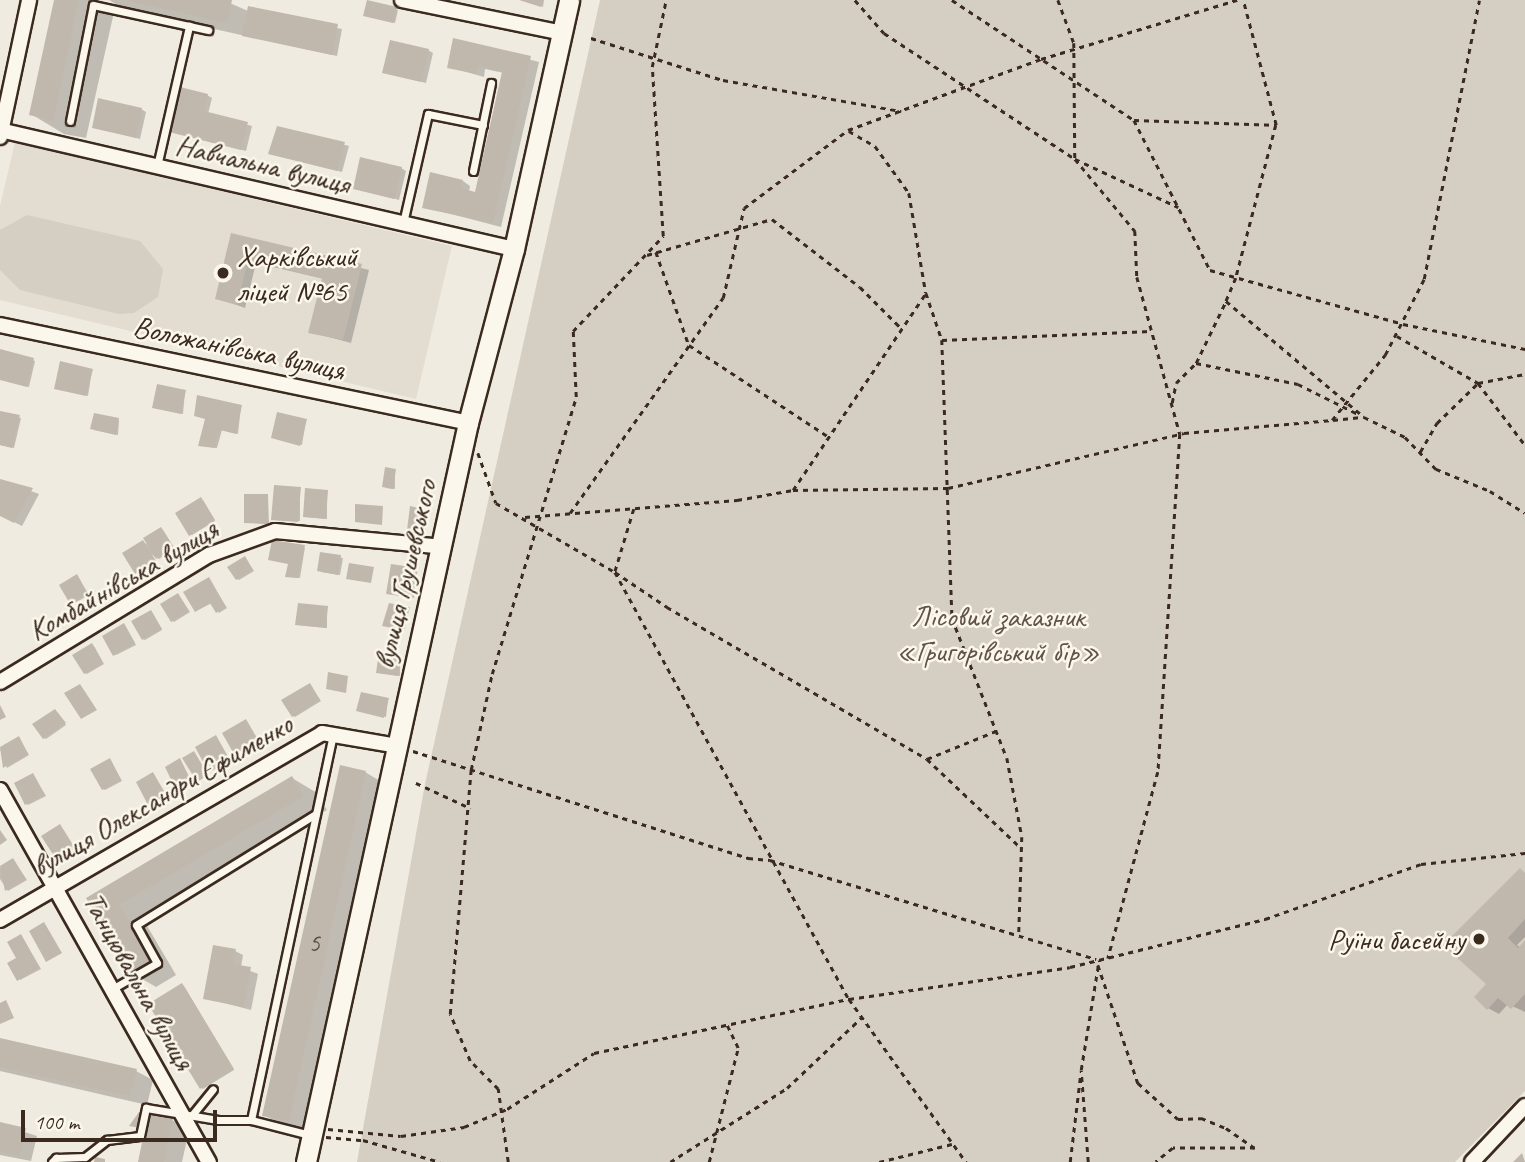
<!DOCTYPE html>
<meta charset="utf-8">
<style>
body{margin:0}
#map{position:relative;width:1525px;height:1162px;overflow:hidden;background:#f0ebe0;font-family:Caveat,sans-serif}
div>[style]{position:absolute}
.built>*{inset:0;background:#e2dcd1}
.green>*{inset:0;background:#d5cec3}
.shadow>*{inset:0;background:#0003}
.building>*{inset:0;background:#c0b8ad}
.path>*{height:2.5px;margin-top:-1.25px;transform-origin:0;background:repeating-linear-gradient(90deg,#3b2a1e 0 5px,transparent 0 10px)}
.roads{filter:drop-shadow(2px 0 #3b2a1e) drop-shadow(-2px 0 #3b2a1e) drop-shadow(0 2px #3b2a1e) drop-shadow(0 -2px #3b2a1e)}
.lane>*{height:7px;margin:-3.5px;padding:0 3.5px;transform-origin:3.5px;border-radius:3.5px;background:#fbf7ec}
.street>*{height:14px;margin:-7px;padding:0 7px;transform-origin:7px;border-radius:7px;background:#fbf7ec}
.secondary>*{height:19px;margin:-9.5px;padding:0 9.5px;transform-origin:9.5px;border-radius:9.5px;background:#fbf7ec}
.dots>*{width:19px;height:19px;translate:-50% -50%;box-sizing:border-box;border:4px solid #fbf7ec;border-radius:50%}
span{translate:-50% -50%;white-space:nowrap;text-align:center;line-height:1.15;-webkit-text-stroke:5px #fbf7ec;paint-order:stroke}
.number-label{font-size:26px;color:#5c4e42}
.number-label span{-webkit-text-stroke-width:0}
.street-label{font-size:30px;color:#3b2a1e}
.poi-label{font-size:30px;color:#3b2a1e}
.left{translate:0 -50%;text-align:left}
.right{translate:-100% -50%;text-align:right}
.park-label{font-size:30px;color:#625347}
.scale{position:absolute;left:21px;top:1110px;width:196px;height:32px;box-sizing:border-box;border:4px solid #3b2a1e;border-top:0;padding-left:9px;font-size:21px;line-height:24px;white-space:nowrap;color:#3b2a1e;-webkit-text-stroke:5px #fbf7ec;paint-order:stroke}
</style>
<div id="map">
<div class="built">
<i style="clip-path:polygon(15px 142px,452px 246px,416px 399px,0 300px,0 206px)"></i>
</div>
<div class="green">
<i style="clip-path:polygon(600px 0,1525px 0,1525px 1091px,1455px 1162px,357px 1162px,425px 784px)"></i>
<i style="clip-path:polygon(27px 215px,140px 241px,163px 269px,158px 297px,134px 313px,119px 314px,20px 290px,0 270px,0 230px)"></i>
</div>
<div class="shadow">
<i style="clip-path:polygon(56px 0,92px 0,114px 12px,86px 138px,64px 134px,31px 114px)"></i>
<i style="clip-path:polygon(109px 0,223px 0,248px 11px,342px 29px,337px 56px,124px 9px)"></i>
<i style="clip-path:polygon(521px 0,544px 0,543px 7px)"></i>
<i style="clip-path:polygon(368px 2px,398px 10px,395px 23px,367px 16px)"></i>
<i style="clip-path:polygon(454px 40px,539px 62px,501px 227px,424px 207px,463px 181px,470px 186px,469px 192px,476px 194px,504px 73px,485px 69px,484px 77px,449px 67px)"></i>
<i style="clip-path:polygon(428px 50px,433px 53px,426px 83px,384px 72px)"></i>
<i style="clip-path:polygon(207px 95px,212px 98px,208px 114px,252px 126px,246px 151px,171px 132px)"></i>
<i style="clip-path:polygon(141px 109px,146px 112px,140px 139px,94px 127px)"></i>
<i style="clip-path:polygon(278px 128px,349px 146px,342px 172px,270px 153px)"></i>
<i style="clip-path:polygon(401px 168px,406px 171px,399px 200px,355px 188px)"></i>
<i style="clip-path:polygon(232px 235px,369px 270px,351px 343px,310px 332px,324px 279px,256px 263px,245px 308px,217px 298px)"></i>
<i style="clip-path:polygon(0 350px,35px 361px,29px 387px,0 379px)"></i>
<i style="clip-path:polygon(92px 370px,88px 396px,58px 389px)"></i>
<i style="clip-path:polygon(185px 391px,183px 414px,156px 408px)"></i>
<i style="clip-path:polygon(241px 406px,238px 434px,222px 430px,217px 448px,202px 446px)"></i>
<i style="clip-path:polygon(0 415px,21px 418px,14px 448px,0 445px)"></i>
<i style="clip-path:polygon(119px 420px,118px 435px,94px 430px)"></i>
<i style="clip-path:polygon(306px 421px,302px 445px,275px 438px)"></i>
<i style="clip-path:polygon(395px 470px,395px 489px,386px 488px)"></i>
<i style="clip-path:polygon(0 480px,39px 494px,22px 526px,0 515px)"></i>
<i style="clip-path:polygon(300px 489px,300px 521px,275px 520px)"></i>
<i style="clip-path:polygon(327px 492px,327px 519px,307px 517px)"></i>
<i style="clip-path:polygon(268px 496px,269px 524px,245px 522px)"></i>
<i style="clip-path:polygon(203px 500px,215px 521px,192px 535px,190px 534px)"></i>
<i style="clip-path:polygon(427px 512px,425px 533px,411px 530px)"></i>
<i style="clip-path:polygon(163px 530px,175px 549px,159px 559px,151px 554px,156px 562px,136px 573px,143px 542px,151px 547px)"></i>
<i style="clip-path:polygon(305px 547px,300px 578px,289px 577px,290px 564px)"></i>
<i style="clip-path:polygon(322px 554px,343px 558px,340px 575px,321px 572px)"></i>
<i style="clip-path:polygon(246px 559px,254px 571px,239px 580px,237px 579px)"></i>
<i style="clip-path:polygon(417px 570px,414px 598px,390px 594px)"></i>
<i style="clip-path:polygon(77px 576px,89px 595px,73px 604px,72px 603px)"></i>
<i style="clip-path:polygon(209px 579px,227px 608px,219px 613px,212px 603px,196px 611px)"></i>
<i style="clip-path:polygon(178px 595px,190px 612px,174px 622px,172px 621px)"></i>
<i style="clip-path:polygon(327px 608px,327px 628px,299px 625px)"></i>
<i style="clip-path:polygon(409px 609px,405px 629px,386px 626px)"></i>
<i style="clip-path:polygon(152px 613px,162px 630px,145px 640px,143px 639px)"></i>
<i style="clip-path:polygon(124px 625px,136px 645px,116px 655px,114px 654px)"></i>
<i style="clip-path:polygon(94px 646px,104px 664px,87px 674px,85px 673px)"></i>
<i style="clip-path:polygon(400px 656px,400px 676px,380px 673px)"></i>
<i style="clip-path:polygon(310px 685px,321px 701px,295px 717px,293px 716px)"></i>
<i style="clip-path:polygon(388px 700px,386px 717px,360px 711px)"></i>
<i style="clip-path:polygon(55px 711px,66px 725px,46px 739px,44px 738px)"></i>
<i style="clip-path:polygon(246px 721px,259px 741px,237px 754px,235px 753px)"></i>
<i style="clip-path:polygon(19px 738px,29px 755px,7px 768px,0 749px)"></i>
<i style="clip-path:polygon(217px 738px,230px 760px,212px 771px,210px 770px)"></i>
<i style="clip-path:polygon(180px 760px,191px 780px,179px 788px,177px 787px)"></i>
<i style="clip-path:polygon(111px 761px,122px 781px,105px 790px,103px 789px)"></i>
<i style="clip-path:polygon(365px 772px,390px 787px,313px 1134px,289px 1129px,264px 1115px)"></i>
<i style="clip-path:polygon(153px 774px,167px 796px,151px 805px,150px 804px)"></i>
<i style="clip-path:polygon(33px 775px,46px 796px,28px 805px,27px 804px)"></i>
<i style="clip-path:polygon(292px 778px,317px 793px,327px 810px,143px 919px,176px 975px,156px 987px,132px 973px,88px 899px)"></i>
<i style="clip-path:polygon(60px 826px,75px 849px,59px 859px,57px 858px)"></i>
<i style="clip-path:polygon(13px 860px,27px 880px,8px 891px,0 879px,0 868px)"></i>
<i style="clip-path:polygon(1520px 870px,1525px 873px,1525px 937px,1517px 945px,1521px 948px,1525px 943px,1525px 1012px,1508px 1004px,1499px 1014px,1488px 1008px,1488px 984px)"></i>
<i style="clip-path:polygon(21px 936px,41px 969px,20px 980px,18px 959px)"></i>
<i style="clip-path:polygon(235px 951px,243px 955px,241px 967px,258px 974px,251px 1010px,205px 998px)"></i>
<i style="clip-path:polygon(184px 986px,234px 1070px,203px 1089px,201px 1088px)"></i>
<i style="clip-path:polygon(0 1040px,136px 1071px,153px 1080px,147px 1105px,0 1071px)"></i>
<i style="clip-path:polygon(172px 1120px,189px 1130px,182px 1162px,140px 1162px)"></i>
<i style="clip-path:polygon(0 1124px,37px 1136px,31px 1161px,0 1155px)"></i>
</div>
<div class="building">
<i style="clip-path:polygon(54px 0,79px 0,53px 121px,29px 115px)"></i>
<i style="clip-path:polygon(124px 0,232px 0,227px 23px)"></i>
<i style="clip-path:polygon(367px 0,397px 7px,393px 23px,363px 16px)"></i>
<i style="clip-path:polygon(519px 0,542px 0,541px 7px)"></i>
<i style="clip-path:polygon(248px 6px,338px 24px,332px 55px,242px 36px)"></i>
<i style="clip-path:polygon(453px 38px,531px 56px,493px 223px,422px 208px,430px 172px,463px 180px,461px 188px,475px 192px,502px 72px,478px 66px,476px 74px,447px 68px)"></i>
<i style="clip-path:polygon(390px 40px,429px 49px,421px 82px,382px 73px)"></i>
<i style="clip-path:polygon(180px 87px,208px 94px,204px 111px,248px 122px,241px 150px,169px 132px)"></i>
<i style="clip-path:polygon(98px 98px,142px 108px,136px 138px,92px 128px)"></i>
<i style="clip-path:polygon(277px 126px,345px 142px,337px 171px,268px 154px)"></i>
<i style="clip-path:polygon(360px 157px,402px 167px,394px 199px,353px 189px)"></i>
<i style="clip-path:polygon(231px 233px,362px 264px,343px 340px,308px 333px,322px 278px,248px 260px,237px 305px,215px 299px)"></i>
<i style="clip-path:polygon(0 349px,34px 358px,27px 387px,0 380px)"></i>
<i style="clip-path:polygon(60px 361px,93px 369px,86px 396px,54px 389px)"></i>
<i style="clip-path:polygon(157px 384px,186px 390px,181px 414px,152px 408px)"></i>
<i style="clip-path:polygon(197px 395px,242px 405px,236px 434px,220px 430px,215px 448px,198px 446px,205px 419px,194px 416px)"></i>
<i style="clip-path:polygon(0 411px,20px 415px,12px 448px,0 445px)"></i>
<i style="clip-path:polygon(277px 412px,307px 419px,300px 446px,271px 438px)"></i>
<i style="clip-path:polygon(94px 413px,119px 418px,116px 435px,90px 429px)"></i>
<i style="clip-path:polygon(385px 467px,396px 469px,393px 489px,382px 487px)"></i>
<i style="clip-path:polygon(0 479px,33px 488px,14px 523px,0 516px)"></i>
<i style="clip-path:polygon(274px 485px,301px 487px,298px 522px,271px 520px)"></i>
<i style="clip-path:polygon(305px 488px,328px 490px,326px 519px,303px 517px)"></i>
<i style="clip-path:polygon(244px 494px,268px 494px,268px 524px,244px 523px)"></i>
<i style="clip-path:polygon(201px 497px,215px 520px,189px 536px,175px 513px)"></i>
<i style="clip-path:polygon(355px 504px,383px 506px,382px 525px,355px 522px)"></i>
<i style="clip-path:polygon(410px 506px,427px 510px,423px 533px,407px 530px)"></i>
<i style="clip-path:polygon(161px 527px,174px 548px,156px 559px,143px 538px)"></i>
<i style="clip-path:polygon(143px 540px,156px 561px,135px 574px,122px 553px)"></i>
<i style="clip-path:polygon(272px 540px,305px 545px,298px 578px,285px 577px,288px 564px,268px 560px)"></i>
<i style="clip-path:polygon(320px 552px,341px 555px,338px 575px,317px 571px)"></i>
<i style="clip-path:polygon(245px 556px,253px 570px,236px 580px,227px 567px)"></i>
<i style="clip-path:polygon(349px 563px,374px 567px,371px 583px,346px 579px)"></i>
<i style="clip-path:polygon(391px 564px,418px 568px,413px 598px,386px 594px)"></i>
<i style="clip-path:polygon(77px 574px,88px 594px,70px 604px,59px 585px)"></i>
<i style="clip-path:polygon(209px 577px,226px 607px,216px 613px,210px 603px,195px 612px,183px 592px)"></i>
<i style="clip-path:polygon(178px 593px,189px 611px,171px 622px,160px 604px)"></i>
<i style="clip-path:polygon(298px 603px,328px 606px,326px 628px,295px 625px)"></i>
<i style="clip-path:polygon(389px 603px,410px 607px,403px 630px,382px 626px)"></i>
<i style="clip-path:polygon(151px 610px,162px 629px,142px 640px,131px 621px)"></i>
<i style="clip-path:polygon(124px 623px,135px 643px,113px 656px,102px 636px)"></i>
<i style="clip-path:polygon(92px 643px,103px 663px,84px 674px,72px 655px)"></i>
<i style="clip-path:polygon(379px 652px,401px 655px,398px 676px,376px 673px)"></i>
<i style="clip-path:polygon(328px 672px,348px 676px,346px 693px,326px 689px)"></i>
<i style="clip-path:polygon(310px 683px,320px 700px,292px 717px,281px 700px)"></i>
<i style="clip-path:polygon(80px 684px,97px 710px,81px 719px,64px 693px)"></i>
<i style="clip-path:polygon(361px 692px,389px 698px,384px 718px,356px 711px)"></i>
<i style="clip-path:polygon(0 705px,6px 717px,0 720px)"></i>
<i style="clip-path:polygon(55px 709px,66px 723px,43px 739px,32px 724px)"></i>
<i style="clip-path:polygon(246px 719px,258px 740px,234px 754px,222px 733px)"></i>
<i style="clip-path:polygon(216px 735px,229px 759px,208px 771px,195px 747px)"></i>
<i style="clip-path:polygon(19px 736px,28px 754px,3px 768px,0 747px)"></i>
<i style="clip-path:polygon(194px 751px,208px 775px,197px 782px,182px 758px)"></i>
<i style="clip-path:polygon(110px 758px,121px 780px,102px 790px,90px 769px)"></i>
<i style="clip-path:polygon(180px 758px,190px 779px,175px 788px,165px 767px)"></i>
<i style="clip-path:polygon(340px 765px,366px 771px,289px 1121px,262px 1116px)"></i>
<i style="clip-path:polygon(153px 772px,166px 795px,148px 805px,136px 782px)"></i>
<i style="clip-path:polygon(33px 773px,45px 795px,25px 805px,14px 783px)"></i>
<i style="clip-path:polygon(292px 776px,304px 796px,119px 905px,152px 961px,130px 974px,86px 898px)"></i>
<i style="clip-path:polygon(60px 824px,75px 848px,56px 859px,41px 836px)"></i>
<i style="clip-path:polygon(0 830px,7px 840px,0 845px)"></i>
<i style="clip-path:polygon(13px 858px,26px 879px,5px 891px,0 866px)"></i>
<i style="clip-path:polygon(1520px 868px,1525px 873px,1525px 919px,1508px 938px,1518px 948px,1525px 940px,1525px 994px,1511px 1009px,1498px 998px,1487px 1010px,1474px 997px,1486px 984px,1443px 945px)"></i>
<i style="clip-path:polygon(44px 922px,62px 953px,46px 962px,29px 931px)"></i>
<i style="clip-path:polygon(21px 934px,40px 968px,17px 981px,7px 963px,16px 958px,7px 942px)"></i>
<i style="clip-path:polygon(213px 945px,236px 949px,233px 964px,251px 967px,243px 1007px,203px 999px)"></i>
<i style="clip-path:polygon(182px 983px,234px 1069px,200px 1089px,148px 1004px)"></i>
<i style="clip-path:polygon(6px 1000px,14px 1018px,0 1024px,0 1003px)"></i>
<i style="clip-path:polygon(0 1038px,137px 1069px,130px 1096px,0 1067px)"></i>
<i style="clip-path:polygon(139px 1112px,144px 1112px,141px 1128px,129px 1126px)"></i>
<i style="clip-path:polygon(148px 1113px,173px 1118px,164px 1162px,138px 1162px)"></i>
<i style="clip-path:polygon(0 1122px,26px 1128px,20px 1156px,0 1152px)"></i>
<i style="clip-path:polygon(1522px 1153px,1525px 1162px,1513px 1162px)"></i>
<i style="clip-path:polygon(95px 1157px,105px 1159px,105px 1162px,94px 1162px)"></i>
</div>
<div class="path">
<i style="left:855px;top:0;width:44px;rotate:48.7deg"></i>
<i style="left:884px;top:33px;width:229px;rotate:33.4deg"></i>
<i style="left:1075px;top:159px;width:94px;rotate:50.2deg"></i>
<i style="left:1135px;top:231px;width:46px;rotate:87.5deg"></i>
<i style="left:1137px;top:277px;width:163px;rotate:74.7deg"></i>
<i style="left:1180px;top:434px;width:339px;rotate:93.7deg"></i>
<i style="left:1158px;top:772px;width:193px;rotate:105deg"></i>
<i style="left:952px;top:0;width:218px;rotate:33.4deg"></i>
<i style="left:1134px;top:120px;width:168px;rotate:63.1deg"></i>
<i style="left:1210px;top:270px;width:200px;rotate:15.6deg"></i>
<i style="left:1403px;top:324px;width:125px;rotate:11.6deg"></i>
<i style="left:1058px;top:0;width:46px;rotate:69.6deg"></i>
<i style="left:1074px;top:43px;width:116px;rotate:89.5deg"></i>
<i style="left:1075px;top:159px;width:114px;rotate:25deg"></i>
<i style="left:591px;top:38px;width:139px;rotate:17.7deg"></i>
<i style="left:723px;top:80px;width:181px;rotate:9.9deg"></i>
<i style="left:1134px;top:120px;width:142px;rotate:2deg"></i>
<i style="left:1276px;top:125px;width:129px;rotate:-104.8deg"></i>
<i style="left:1276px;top:125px;width:158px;rotate:104.7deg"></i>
<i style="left:1236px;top:278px;width:25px;rotate:113deg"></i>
<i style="left:1226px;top:301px;width:180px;rotate:40deg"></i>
<i style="left:849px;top:131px;width:30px;rotate:30deg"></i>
<i style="left:875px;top:146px;width:58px;rotate:54.1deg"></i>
<i style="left:909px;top:193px;width:101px;rotate:80.4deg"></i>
<i style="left:656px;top:252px;width:99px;rotate:70.5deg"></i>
<i style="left:689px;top:345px;width:168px;rotate:33.3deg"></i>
<i style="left:647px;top:255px;width:130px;rotate:-16.1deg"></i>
<i style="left:772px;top:219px;width:111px;rotate:37.7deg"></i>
<i style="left:860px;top:287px;width:59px;rotate:45deg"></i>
<i style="left:1397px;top:336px;width:94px;rotate:30.1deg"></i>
<i style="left:1478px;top:383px;width:78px;rotate:52.8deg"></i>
<i style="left:942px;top:340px;width:209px;rotate:-2.5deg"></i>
<i style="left:1196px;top:363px;width:69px;rotate:-64.2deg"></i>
<i style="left:1172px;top:403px;width:20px;rotate:-79deg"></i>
<i style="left:1176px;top:383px;width:28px;rotate:-45deg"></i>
<i style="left:1196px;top:363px;width:104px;rotate:11.6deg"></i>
<i style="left:1298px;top:384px;width:67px;rotate:26.6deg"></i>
<i style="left:1333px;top:420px;width:31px;rotate:-6deg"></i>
<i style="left:1364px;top:417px;width:46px;rotate:26deg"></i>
<i style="left:1405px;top:437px;width:45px;rotate:45.9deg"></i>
<i style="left:1436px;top:469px;width:58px;rotate:22.2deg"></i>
<i style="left:1490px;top:491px;width:41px;rotate:32.2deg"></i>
<i style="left:1420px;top:452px;width:34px;rotate:-60deg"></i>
<i style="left:1437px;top:423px;width:57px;rotate:-44.3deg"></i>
<i style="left:1478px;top:383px;width:48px;rotate:-10.8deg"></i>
<i style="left:478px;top:453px;width:53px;rotate:70.2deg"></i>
<i style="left:496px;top:503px;width:138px;rotate:30.1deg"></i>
<i style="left:615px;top:572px;width:487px;rotate:61.3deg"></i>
<i style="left:849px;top:999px;width:201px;rotate:54.3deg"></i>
<i style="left:793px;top:490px;width:238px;rotate:-56deg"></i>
<i style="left:926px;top:293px;width:50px;rotate:71.2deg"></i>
<i style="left:942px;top:340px;width:278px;rotate:87.9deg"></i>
<i style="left:952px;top:618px;width:150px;rotate:68.6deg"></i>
<i style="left:1007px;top:758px;width:80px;rotate:79.2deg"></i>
<i style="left:1022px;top:837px;width:98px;rotate:91.8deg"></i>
<i style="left:634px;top:509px;width:66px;rotate:106.8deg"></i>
<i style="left:615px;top:572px;width:63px;rotate:33.9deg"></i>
<i style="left:667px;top:607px;width:301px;rotate:30.3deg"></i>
<i style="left:927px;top:759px;width:74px;rotate:-22.1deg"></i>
<i style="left:570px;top:513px;width:264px;rotate:-54.6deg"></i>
<i style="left:723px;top:298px;width:92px;rotate:-76.9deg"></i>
<i style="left:744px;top:208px;width:130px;rotate:-36.9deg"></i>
<i style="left:848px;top:130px;width:206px;rotate:-20.2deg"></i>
<i style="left:1041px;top:59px;width:205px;rotate:-16.8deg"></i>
<i style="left:525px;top:517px;width:213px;rotate:-4.6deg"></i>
<i style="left:737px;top:500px;width:57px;rotate:-10.1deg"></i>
<i style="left:793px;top:490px;width:155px;rotate:-0.7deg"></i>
<i style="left:948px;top:488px;width:242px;rotate:-13.1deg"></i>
<i style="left:1184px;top:433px;width:149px;rotate:-5deg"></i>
<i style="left:1332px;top:420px;width:84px;rotate:-50.8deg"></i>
<i style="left:1385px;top:355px;width:85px;rotate:-62.8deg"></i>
<i style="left:1424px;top:279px;width:284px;rotate:-78.8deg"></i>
<i style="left:413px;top:751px;width:352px;rotate:17.7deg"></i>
<i style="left:748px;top:858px;width:22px;rotate:5deg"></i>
<i style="left:770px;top:860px;width:341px;rotate:16.9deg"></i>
<i style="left:927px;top:759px;width:129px;rotate:43.4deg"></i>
<i style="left:416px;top:783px;width:60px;rotate:24.8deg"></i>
<i style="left:1098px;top:965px;width:125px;rotate:71.3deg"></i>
<i style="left:1138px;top:1083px;width:54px;rotate:42deg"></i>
<i style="left:1178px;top:1119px;width:23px;rotate:-2deg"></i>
<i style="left:1201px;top:1118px;width:27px;rotate:22deg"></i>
<i style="left:1226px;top:1128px;width:35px;rotate:35deg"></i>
<i style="left:1255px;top:1148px;width:82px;rotate:180deg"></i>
<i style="left:1173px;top:1148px;width:22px;rotate:141deg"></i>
<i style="left:328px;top:1129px;width:73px;rotate:5.5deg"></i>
<i style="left:401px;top:1136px;width:64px;rotate:-8.1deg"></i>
<i style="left:464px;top:1127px;width:47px;rotate:-22.7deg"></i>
<i style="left:507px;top:1109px;width:103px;rotate:-32.8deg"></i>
<i style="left:594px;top:1053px;width:261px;rotate:-12deg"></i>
<i style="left:849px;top:999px;width:223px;rotate:-8.2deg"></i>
<i style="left:1070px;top:967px;width:201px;rotate:-13.8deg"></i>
<i style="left:1265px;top:919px;width:165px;rotate:-19.4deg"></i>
<i style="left:1421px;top:864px;width:105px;rotate:-6deg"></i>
<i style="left:326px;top:1137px;width:37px;rotate:5deg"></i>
<i style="left:363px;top:1140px;width:80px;rotate:15.9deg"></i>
<i style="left:508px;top:1162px;width:74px;rotate:-97.8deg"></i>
<i style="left:498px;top:1089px;width:40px;rotate:-135deg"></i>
<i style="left:470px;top:1061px;width:51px;rotate:-113.1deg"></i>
<i style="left:450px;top:1014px;width:245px;rotate:-85.1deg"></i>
<i style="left:471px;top:770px;width:98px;rotate:-77.7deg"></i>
<i style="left:492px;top:674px;width:289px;rotate:-73.1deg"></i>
<i style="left:576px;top:397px;width:66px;rotate:-92.6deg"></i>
<i style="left:573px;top:331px;width:131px;rotate:-46.5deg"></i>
<i style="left:663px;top:236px;width:169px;rotate:-93.7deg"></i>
<i style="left:652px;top:67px;width:68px;rotate:-78.2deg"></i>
<i style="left:670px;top:1162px;width:138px;rotate:-32.3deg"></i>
<i style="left:787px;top:1088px;width:103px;rotate:-43.4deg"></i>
<i style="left:709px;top:1162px;width:118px;rotate:-75.7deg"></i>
<i style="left:738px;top:1048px;width:25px;rotate:-116deg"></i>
<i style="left:879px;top:1162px;width:75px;rotate:-13.9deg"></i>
<i style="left:1070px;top:1162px;width:85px;rotate:-83.2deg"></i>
<i style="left:1088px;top:1162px;width:92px;rotate:-94.4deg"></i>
<i style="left:1081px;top:1070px;width:111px;rotate:-80.7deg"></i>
</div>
<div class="roads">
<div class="lane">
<i style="left:70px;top:121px;width:118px;rotate:-78.8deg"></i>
<i style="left:93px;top:5px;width:118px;rotate:12.3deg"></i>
<i style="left:157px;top:166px;width:144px;rotate:-77.1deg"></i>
<i style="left:473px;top:171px;width:90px;rotate:-78.4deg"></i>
<i style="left:403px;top:223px;width:112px;rotate:-77.1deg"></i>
<i style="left:428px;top:114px;width:56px;rotate:11.3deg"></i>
<i style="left:112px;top:989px;width:52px;rotate:-30deg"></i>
<i style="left:157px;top:963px;width:43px;rotate:-118.9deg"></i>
<i style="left:136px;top:925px;width:211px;rotate:-31.7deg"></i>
<i style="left:192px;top:1115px;width:33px;rotate:-51deg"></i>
<i style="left:310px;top:1135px;width:61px;rotate:-165.7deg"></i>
<i style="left:251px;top:1120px;width:394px;rotate:-78deg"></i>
<i style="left:52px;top:1162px;width:6px;rotate:-45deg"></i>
<i style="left:56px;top:1158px;width:29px;rotate:-2deg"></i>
<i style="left:85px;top:1157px;width:28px;rotate:-38deg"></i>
<i style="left:107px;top:1140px;width:33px;rotate:-7deg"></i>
<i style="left:140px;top:1136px;width:29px;rotate:-78deg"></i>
<i style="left:146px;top:1108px;width:73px;rotate:9.5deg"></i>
<i style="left:218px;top:1120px;width:33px"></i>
</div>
<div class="street">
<i style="left:402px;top:0;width:164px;rotate:11.6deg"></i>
<i style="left:0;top:130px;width:528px;rotate:13.04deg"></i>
<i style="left:0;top:137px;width:140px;rotate:-78deg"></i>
<i style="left:0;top:325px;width:478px;rotate:11.8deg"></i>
<i style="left:0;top:682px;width:245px;rotate:-31.3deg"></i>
<i style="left:209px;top:555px;width:70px;rotate:-20deg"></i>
<i style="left:275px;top:531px;width:169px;rotate:5.4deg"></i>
<i style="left:0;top:790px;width:427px;rotate:60.7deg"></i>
<i style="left:0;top:920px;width:372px;rotate:-30.1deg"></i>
<i style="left:322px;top:733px;width:76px;rotate:9.8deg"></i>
<i style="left:1472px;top:1162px;width:77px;rotate:-46.6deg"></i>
</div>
<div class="secondary">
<i style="left:306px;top:1162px;width:757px;rotate:-77.64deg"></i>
<i style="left:468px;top:423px;width:180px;rotate:-75.2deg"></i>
<i style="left:514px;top:249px;width:255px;rotate:-77.5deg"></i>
</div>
</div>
<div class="dots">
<i style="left:223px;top:273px;background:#3b2a1e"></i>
<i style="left:1479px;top:939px;background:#3b2a1e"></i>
</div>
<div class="number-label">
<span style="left:314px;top:943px">5</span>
</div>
<div class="street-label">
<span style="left:263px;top:164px;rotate:13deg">Навчальна вулиця</span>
<span style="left:239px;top:348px;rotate:12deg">Воложанівська вулиця</span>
<span style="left:405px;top:574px;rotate:-77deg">вулиця Грушевського</span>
<span style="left:123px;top:580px;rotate:-30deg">Комбайнівська вулиця</span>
<span style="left:162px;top:795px;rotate:-30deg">вулиця Олександри Єфименко</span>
<span style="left:139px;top:981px;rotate:61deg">Танцювальна вулиця</span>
</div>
<div class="poi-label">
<span class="left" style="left:237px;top:273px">Харківський<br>ліцей №65</span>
<span class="right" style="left:1465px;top:939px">Руїни басейну</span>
</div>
<div class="park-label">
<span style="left:998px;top:633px">Лісовий заказник<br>«Григорівський бір»</span>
</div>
<div class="scale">100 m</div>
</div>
